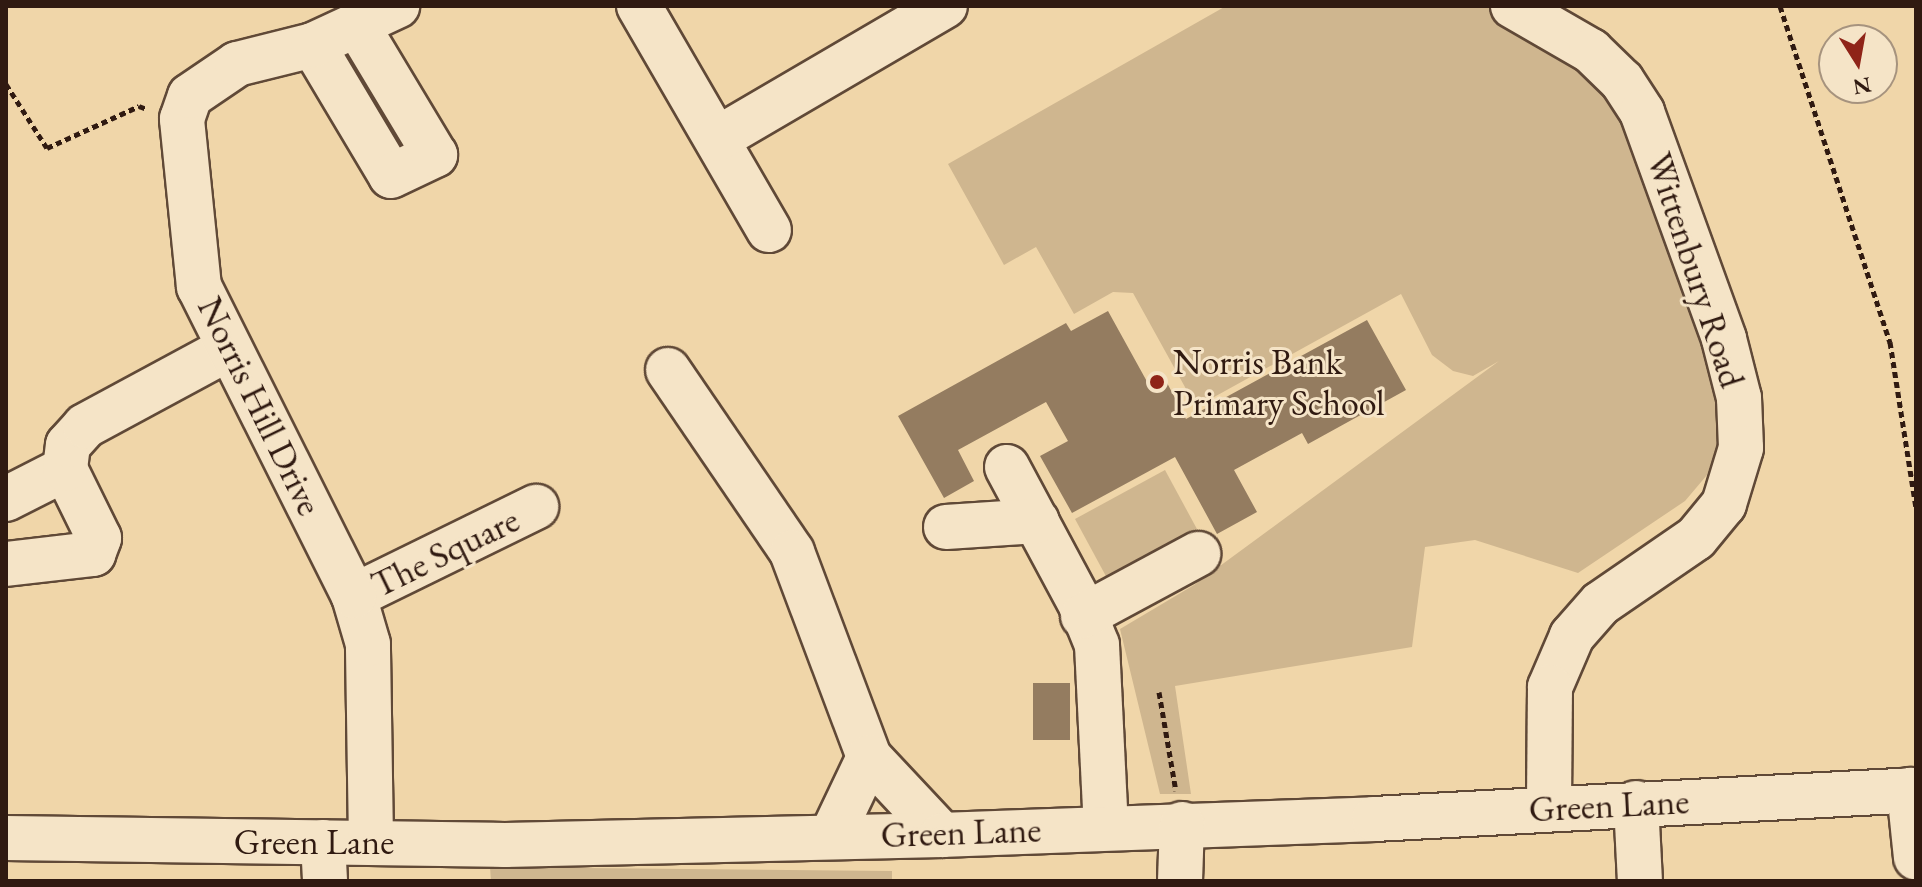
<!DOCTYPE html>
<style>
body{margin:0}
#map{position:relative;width:1922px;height:887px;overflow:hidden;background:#f0d6a9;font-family:"EB Garamond",serif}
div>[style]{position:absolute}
.green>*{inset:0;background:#cfb68f}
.building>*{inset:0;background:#947c60}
.path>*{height:5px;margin-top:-2.5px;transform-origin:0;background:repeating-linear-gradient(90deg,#301a11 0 6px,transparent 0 10px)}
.roads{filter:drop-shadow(2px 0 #604937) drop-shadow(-2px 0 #604937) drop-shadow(0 2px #604937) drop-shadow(0 -2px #604937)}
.minor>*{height:44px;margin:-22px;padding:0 22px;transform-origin:22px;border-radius:22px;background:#f5e4c7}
.dots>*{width:22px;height:22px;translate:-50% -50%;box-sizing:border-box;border:4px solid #f5e4c7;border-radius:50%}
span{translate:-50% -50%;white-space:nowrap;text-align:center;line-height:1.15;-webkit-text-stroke:6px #f5e4c7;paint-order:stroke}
.street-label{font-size:36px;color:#301a11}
.poi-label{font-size:36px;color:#301a11}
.left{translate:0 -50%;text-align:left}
.frame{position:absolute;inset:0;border:8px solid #301a11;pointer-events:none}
.north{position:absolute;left:1818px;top:24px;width:80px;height:80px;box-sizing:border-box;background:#f5e4c7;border:2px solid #a6937e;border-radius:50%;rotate:169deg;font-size:22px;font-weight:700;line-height:32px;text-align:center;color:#301a11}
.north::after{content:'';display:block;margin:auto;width:28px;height:36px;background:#8f2418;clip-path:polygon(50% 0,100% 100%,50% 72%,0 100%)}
</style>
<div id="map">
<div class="green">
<i style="clip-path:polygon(1226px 6px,1495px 6px,1608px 77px,1720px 375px,1723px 431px,1707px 475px,1685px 501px,1578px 573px,1475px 540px,1425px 547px,1412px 647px,1175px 686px,1191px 794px,1160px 794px,1120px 629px,1194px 585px,1499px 361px,1473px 376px,1453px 371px,1432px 355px,1401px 294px,1196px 407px,1133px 293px,1113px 292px,1074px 314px,1036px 247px,1004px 265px,948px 164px)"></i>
<i style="clip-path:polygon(1165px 470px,1204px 542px,1114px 591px,1075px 519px)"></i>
<i style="clip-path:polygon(490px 867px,892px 871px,892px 881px,491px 881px)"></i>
</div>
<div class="building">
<i style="clip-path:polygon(1108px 311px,1150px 387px,1165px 379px,1186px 419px,1367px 320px,1406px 390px,1308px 444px,1302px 433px,1234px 470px,1257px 512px,1217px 534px,1175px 457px,1072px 513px,1040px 456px,1068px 441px,1046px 402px,958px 450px,974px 481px,944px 498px,898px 416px,1066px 323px,1071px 331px)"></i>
<i style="clip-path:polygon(1033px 683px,1070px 683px,1070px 740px,1033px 740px)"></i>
</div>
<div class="path">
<i style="left:1780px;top:6px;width:354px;rotate:71.9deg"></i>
<i style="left:1890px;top:342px;width:168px;rotate:81.1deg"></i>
<i style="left:6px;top:84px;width:76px;rotate:57.4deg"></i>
<i style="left:47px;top:148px;width:101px;rotate:-24.5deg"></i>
<i style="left:139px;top:106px;width:9px;rotate:21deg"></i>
<i style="left:1159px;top:692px;width:100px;rotate:80.3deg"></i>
</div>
<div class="roads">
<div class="minor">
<i style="left:639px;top:6px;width:259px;rotate:59.9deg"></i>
<i style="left:1513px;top:6px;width:90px;rotate:30deg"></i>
<i style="left:1591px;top:51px;width:43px;rotate:44.1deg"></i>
<i style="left:1622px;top:81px;width:37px;rotate:57deg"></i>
<i style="left:1642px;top:112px;width:241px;rotate:70.1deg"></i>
<i style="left:1724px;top:339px;width:61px;rotate:75.7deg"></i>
<i style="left:1739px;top:398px;width:50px;rotate:87.7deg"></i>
<i style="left:1741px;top:448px;width:59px;rotate:106.9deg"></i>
<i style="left:1724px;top:504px;width:44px;rotate:129.5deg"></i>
<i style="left:1696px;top:538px;width:116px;rotate:145.5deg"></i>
<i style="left:1600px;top:604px;width:43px;rotate:131.2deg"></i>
<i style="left:1572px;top:636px;width:56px;rotate:113.3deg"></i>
<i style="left:1550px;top:687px;width:122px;rotate:90.5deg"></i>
<i style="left:313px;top:45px;width:152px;rotate:59.2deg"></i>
<i style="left:391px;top:176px;width:49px;rotate:-25.5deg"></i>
<i style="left:435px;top:155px;width:149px;rotate:-121deg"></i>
<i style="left:717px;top:139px;width:264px;rotate:-30.3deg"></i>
<i style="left:668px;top:370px;width:220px;rotate:55.7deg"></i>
<i style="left:792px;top:552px;width:219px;rotate:69.4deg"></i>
<i style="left:869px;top:757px;width:107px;rotate:46.9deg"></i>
<i style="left:1007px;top:467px;width:157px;rotate:61.8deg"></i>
<i style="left:1081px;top:605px;width:43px;rotate:68.2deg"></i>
<i style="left:1097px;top:645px;width:182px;rotate:87.2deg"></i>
<i style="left:6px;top:499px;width:66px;rotate:-27deg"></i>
<i style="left:946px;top:527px;width:91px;rotate:-3.8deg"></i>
<i style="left:6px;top:564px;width:88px;rotate:-6.6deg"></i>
<i style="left:93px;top:554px;width:17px;rotate:-69deg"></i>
<i style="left:99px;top:538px;width:77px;rotate:-116.2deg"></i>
<i style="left:65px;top:469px;width:24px;rotate:-83deg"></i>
<i style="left:68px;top:445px;width:25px;rotate:-48deg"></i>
<i style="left:85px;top:426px;width:164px;rotate:-28.4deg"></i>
<i style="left:354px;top:596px;width:203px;rotate:-26.1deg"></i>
<i style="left:1083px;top:616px;width:131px;rotate:-28.3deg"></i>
<i style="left:1909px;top:790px;width:68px;rotate:84.1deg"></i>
<i style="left:1636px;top:803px;width:78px;rotate:87.1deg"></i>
<i style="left:832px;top:835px;width:86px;rotate:-64.6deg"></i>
<i style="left:6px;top:838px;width:499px;rotate:0.8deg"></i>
<i style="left:505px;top:845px;width:437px;rotate:-1.3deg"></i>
<i style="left:942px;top:835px;width:432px;rotate:-2.1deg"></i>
<i style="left:1374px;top:819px;width:543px;rotate:-3.06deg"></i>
<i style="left:371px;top:841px;width:197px;rotate:-90.9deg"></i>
<i style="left:368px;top:644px;width:50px;rotate:-106.3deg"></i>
<i style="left:354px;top:596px;width:346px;rotate:-116.6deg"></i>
<i style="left:199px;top:287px;width:169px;rotate:-95.8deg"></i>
<i style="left:182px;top:119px;width:24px;rotate:-71deg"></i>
<i style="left:190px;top:96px;width:57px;rotate:-34.2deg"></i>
<i style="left:237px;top:64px;width:78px;rotate:-14deg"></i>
<i style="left:313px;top:45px;width:93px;rotate:-24.9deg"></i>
<i style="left:323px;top:842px;width:39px;rotate:87deg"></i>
<i style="left:1180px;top:881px;width:57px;rotate:-88deg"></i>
</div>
</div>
<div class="dots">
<i style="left:1157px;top:382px;background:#8f2418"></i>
</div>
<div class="street-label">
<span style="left:1696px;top:270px;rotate:72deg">Wittenbury Road</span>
<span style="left:260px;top:406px;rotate:64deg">Norris Hill Drive</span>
<span style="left:445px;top:552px;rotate:-26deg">The Square</span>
<span style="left:1609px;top:805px;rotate:-3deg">Green Lane</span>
<span style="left:961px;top:832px;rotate:-2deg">Green Lane</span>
<span style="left:314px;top:842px">Green Lane</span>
</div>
<div class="poi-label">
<span class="left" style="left:1173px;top:382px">Norris Bank<br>Primary School</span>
</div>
<div class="frame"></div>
<div class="north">N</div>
</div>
